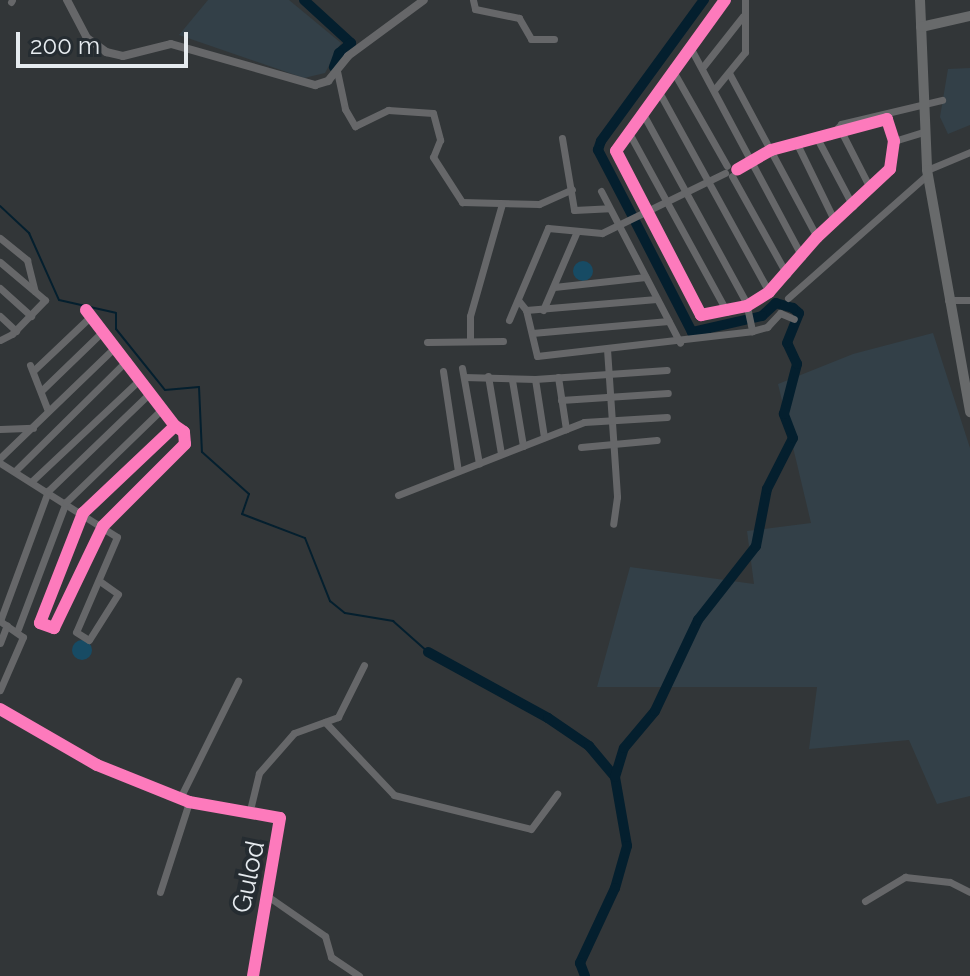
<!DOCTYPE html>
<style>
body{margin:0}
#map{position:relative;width:970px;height:976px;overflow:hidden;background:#323638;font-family:Raleway,sans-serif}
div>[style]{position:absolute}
.built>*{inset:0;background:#334048}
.green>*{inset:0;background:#174b64}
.round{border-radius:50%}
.stream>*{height:2px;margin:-1px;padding:0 1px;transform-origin:1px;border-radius:1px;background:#041f2e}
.river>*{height:10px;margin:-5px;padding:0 5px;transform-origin:5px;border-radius:5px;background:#041f2e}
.minor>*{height:7px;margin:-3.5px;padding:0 3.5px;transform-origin:3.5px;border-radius:3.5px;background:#666769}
.tertiary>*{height:8px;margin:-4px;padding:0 4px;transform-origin:4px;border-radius:4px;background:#666769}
.secondary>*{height:10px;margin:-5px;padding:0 5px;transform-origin:5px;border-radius:5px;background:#686a6b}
.cycleway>*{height:12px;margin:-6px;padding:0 6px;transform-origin:6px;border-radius:6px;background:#fd7abc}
span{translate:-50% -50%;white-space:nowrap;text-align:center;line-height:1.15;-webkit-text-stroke:8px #252c31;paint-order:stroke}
.street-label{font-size:26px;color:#e6ebef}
.scale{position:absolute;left:16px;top:32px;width:172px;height:36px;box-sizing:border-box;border:4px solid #e6ebef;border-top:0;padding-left:10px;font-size:24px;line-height:28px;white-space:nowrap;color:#e6ebef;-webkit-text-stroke:6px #252c31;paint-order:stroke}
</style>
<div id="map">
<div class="built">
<i style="clip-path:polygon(208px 0,289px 0,341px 43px,325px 73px,304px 78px,179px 35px)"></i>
<i style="clip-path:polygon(970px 68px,970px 125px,948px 134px,940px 117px,948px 69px)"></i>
<i style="clip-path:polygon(933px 333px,970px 448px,970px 796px,937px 804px,909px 740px,809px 749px,817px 687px,597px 687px,630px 567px,754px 584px,747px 531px,811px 523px,778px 384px,853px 354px)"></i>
</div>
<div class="green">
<i class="round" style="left:573px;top:261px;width:20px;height:20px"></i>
<i class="round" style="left:72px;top:640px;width:20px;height:20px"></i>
</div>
<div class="stream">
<i style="left:0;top:206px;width:40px;rotate:43deg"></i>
<i style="left:29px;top:233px;width:73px;rotate:65.9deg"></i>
<i style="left:59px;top:300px;width:58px;rotate:12.8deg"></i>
<i style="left:116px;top:313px;width:16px;rotate:90deg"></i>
<i style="left:116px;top:329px;width:78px;rotate:51.2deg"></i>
<i style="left:165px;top:390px;width:34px;rotate:-5deg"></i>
<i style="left:199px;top:387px;width:65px;rotate:87.4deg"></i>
<i style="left:202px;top:452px;width:63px;rotate:41.8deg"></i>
<i style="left:249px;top:494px;width:21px;rotate:109deg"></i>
<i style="left:242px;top:514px;width:67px;rotate:20.9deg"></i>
<i style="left:305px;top:538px;width:68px;rotate:68.4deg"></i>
<i style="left:330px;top:601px;width:19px;rotate:39deg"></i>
<i style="left:345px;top:613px;width:49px;rotate:9.5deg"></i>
<i style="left:393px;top:621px;width:47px;rotate:41.5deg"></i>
</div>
<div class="river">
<i style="left:304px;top:0;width:64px;rotate:42.5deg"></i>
<i style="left:351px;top:43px;width:16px;rotate:140deg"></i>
<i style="left:339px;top:53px;width:15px;rotate:110deg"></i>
<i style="left:633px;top:217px;width:76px;rotate:-117.6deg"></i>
<i style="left:598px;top:150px;width:9px;rotate:-72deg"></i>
<i style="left:601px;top:141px;width:175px;rotate:-53.9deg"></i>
<i style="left:428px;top:652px;width:137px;rotate:28.8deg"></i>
<i style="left:548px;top:718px;width:50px;rotate:34.3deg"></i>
<i style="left:589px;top:746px;width:40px;rotate:50deg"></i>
<i style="left:615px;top:777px;width:70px;rotate:80.1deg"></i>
<i style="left:627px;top:846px;width:44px;rotate:105.9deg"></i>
<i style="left:615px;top:888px;width:83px;rotate:115deg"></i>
<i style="left:580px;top:963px;width:14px;rotate:69deg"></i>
<i style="left:615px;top:777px;width:30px;rotate:-73deg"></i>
<i style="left:624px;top:748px;width:48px;rotate:-50deg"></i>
<i style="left:655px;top:711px;width:101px;rotate:-64.7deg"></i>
<i style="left:698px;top:620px;width:94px;rotate:-51.9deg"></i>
<i style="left:756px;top:546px;width:58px;rotate:-79.1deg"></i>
<i style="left:767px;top:489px;width:57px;rotate:-63deg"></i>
<i style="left:793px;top:438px;width:26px;rotate:-111deg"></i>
<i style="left:784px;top:414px;width:52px;rotate:-75.4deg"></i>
<i style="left:797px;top:364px;width:23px;rotate:-115deg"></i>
<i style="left:787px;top:343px;width:32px;rotate:-68deg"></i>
<i style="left:799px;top:313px;width:8px;rotate:-140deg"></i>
<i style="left:793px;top:308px;width:18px;rotate:-164deg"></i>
<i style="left:776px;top:303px;width:19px;rotate:137deg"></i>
<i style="left:762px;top:316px;width:72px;rotate:167.1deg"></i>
<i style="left:692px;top:332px;width:123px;rotate:-117.2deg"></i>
</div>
<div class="minor">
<i style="left:473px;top:0;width:9px;rotate:77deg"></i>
<i style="left:475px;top:9px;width:45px;rotate:11.6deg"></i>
<i style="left:519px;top:18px;width:24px;rotate:60deg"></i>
<i style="left:531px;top:39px;width:23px"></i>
<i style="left:725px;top:0;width:186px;rotate:125.8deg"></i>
<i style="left:616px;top:151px;width:185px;rotate:62.6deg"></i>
<i style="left:701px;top:315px;width:47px;rotate:-11.1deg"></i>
<i style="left:747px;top:306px;width:26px;rotate:-32deg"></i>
<i style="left:769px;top:292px;width:73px;rotate:-48.9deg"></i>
<i style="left:817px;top:237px;width:100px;rotate:-43deg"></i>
<i style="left:890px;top:169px;width:28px;rotate:-82deg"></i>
<i style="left:894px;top:141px;width:23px;rotate:-108deg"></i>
<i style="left:887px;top:119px;width:120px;rotate:165deg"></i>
<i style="left:771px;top:150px;width:39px;rotate:150deg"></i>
<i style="left:11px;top:2px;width:2px;rotate:-63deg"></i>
<i style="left:690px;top:47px;width:238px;rotate:61.9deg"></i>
<i style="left:702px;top:68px;width:66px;rotate:-51.7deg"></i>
<i style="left:337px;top:71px;width:39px;rotate:78deg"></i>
<i style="left:345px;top:109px;width:20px;rotate:60deg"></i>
<i style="left:355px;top:126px;width:37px;rotate:-26deg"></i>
<i style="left:388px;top:110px;width:45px;rotate:3.8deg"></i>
<i style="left:433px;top:113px;width:28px;rotate:75deg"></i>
<i style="left:440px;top:140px;width:18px;rotate:112deg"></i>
<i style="left:433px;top:157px;width:54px;rotate:57.2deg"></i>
<i style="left:462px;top:202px;width:77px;rotate:1.5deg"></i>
<i style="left:539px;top:204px;width:36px;rotate:-24deg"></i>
<i style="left:673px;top:71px;width:109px;rotate:60.4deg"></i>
<i style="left:729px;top:73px;width:186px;rotate:61.8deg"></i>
<i style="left:714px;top:90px;width:49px;rotate:-50.8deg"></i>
<i style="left:745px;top:52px;width:52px;rotate:-90deg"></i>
<i style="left:659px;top:92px;width:228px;rotate:61.2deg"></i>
<i style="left:643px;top:114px;width:214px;rotate:61.3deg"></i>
<i style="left:746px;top:302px;width:30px;rotate:78deg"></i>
<i style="left:629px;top:133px;width:204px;rotate:61.3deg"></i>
<i style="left:842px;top:133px;width:62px;rotate:63deg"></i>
<i style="left:830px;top:136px;width:16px;rotate:-47deg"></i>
<i style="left:841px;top:124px;width:104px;rotate:-13.4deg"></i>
<i style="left:562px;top:138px;width:73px;rotate:80.5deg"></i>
<i style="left:574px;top:210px;width:35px;rotate:-3deg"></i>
<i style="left:818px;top:140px;width:75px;rotate:62.1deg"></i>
<i style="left:894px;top:141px;width:31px;rotate:-17deg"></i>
<i style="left:798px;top:146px;width:85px;rotate:64deg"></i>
<i style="left:927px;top:170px;width:47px;rotate:-22.7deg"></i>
<i style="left:732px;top:176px;width:113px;rotate:60.9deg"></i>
<i style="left:601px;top:191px;width:171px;rotate:62.5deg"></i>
<i style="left:0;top:238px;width:35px;rotate:39deg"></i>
<i style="left:27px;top:260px;width:32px;rotate:76deg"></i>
<i style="left:0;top:262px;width:59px;rotate:40.2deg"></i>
<i style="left:45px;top:300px;width:47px;rotate:134.1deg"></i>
<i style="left:12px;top:334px;width:13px;rotate:153deg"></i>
<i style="left:554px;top:287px;width:92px;rotate:-6.3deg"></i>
<i style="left:0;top:288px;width:42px;rotate:42.1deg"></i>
<i style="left:788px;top:298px;width:187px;rotate:-41.5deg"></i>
<i style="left:518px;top:300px;width:13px;rotate:51deg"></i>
<i style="left:526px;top:310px;width:47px;rotate:76.6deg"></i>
<i style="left:537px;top:356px;width:216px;rotate:-6.6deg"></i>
<i style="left:752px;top:331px;width:16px;rotate:-15deg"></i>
<i style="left:767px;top:327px;width:19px;rotate:-47deg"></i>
<i style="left:780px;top:313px;width:15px;rotate:23deg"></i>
<i style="left:948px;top:300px;width:22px"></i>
<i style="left:86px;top:310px;width:146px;rotate:52.5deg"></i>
<i style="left:175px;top:426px;width:127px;rotate:136.6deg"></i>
<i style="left:83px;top:513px;width:118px;rotate:111.4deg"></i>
<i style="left:40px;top:623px;width:15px;rotate:20deg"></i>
<i style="left:54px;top:628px;width:113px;rotate:-64.3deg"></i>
<i style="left:103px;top:526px;width:116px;rotate:-45deg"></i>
<i style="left:185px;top:444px;width:12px;rotate:-95deg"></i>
<i style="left:184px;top:432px;width:11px;rotate:-146deg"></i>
<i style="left:526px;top:310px;width:131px;rotate:-4.8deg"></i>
<i style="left:543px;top:310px;width:86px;rotate:-66.7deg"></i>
<i style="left:0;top:316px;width:22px;rotate:43deg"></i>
<i style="left:509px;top:320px;width:100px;rotate:-67deg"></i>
<i style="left:548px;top:228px;width:54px;rotate:5.3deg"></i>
<i style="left:602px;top:233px;width:137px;rotate:-26deg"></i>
<i style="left:532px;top:333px;width:137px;rotate:-5deg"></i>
<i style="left:470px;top:341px;width:25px;rotate:-90deg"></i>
<i style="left:470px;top:316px;width:116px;rotate:-74.1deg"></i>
<i style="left:427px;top:342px;width:76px;rotate:-0.8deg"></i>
<i style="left:607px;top:349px;width:148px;rotate:86.1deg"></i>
<i style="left:617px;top:497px;width:27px;rotate:98deg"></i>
<i style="left:30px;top:365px;width:49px;rotate:68.6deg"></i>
<i style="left:462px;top:368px;width:97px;rotate:79.9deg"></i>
<i style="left:33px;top:371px;width:79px;rotate:-43.5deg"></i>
<i style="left:443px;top:371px;width:101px;rotate:81.5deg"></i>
<i style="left:488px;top:376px;width:79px;rotate:80.5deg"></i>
<i style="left:464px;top:377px;width:71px;rotate:1.6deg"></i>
<i style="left:535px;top:379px;width:132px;rotate:-3.9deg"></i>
<i style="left:558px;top:377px;width:53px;rotate:81.3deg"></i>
<i style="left:535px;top:379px;width:59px;rotate:81.2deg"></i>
<i style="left:512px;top:380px;width:67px;rotate:80.5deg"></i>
<i style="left:41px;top:391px;width:86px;rotate:-44.1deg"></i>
<i style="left:561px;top:400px;width:107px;rotate:-3.7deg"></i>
<i style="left:0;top:429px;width:33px;rotate:-2deg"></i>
<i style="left:581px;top:447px;width:76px;rotate:-5.3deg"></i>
<i style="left:0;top:458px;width:161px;rotate:-44deg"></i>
<i style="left:0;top:463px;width:138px;rotate:32.3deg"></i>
<i style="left:117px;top:537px;width:103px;rotate:113.3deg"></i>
<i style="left:76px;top:632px;width:15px;rotate:32deg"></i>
<i style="left:89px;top:640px;width:54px;rotate:-57.8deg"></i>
<i style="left:118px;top:594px;width:21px;rotate:-145deg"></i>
<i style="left:15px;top:471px;width:158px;rotate:-44.7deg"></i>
<i style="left:32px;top:481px;width:147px;rotate:-43.3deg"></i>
<i style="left:398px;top:495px;width:200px;rotate:-21.4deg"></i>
<i style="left:584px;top:422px;width:83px;rotate:-3.4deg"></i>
<i style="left:0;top:621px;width:139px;rotate:-69.7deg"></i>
<i style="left:48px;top:491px;width:141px;rotate:-43.9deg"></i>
<i style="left:0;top:621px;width:28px;rotate:35deg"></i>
<i style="left:23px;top:637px;width:58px;rotate:113.5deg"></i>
<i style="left:18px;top:629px;width:136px;rotate:-69.3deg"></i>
<i style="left:66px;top:502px;width:134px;rotate:-44.1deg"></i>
<i style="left:0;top:643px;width:19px;rotate:-69deg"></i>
<i style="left:0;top:709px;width:112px;rotate:30deg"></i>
<i style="left:97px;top:765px;width:99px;rotate:21.9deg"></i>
<i style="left:189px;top:802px;width:92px;rotate:10deg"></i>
<i style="left:280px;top:818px;width:160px;rotate:99.7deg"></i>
<i style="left:325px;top:722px;width:100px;rotate:46.6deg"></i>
<i style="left:394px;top:795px;width:141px;rotate:13.9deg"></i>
<i style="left:531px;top:829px;width:44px;rotate:-53.4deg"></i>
<i style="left:180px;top:798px;width:131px;rotate:-63.6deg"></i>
<i style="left:249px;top:814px;width:42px;rotate:-76.3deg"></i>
<i style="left:259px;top:773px;width:53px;rotate:-48.8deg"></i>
<i style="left:294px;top:733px;width:47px;rotate:-20deg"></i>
<i style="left:338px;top:717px;width:58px;rotate:-63.4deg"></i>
<i style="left:160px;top:892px;width:95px;rotate:-72.1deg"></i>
<i style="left:266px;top:895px;width:72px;rotate:34.8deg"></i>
<i style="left:325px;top:936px;width:22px;rotate:74deg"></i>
<i style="left:331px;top:957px;width:34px;rotate:34deg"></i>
<i style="left:865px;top:901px;width:47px;rotate:-31deg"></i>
<i style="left:905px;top:877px;width:45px;rotate:6.3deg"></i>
<i style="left:950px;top:882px;width:22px;rotate:27deg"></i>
</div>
<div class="tertiary">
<i style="left:67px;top:0;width:43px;rotate:62.2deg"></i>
<i style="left:87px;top:38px;width:24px;rotate:36deg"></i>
<i style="left:106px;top:52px;width:17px;rotate:13deg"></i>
<i style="left:123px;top:56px;width:49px;rotate:-14deg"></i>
<i style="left:171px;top:44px;width:150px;rotate:15.9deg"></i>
<i style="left:315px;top:85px;width:14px;rotate:-17deg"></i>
<i style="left:328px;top:81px;width:32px;rotate:-51deg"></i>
<i style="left:348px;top:56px;width:94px;rotate:-36.4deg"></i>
</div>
<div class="secondary">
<i style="left:920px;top:0;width:170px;rotate:87.6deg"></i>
<i style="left:927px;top:170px;width:246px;rotate:79.9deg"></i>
<i style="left:921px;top:27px;width:50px;rotate:-12.7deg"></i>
</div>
<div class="cycleway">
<i style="left:725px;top:0;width:186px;rotate:125.8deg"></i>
<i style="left:616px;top:151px;width:185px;rotate:62.6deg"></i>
<i style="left:701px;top:315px;width:47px;rotate:-11.1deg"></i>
<i style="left:747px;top:306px;width:26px;rotate:-32deg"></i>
<i style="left:769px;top:292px;width:73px;rotate:-48.9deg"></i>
<i style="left:817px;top:237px;width:100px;rotate:-43deg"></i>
<i style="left:890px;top:169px;width:28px;rotate:-82deg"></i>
<i style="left:894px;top:141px;width:23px;rotate:-108deg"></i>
<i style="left:887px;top:119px;width:120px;rotate:165deg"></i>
<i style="left:771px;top:150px;width:39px;rotate:150deg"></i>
<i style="left:86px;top:310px;width:146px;rotate:52.5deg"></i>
<i style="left:175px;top:426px;width:127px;rotate:136.6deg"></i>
<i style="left:83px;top:513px;width:118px;rotate:111.4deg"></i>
<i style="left:40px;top:623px;width:15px;rotate:20deg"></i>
<i style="left:54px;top:628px;width:113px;rotate:-64.3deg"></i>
<i style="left:103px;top:526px;width:116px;rotate:-45deg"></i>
<i style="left:185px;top:444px;width:12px;rotate:-95deg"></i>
<i style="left:184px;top:432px;width:11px;rotate:-146deg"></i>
<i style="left:0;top:709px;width:112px;rotate:30deg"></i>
<i style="left:97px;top:765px;width:99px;rotate:21.9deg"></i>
<i style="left:189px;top:802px;width:92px;rotate:10deg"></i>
<i style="left:280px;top:818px;width:160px;rotate:99.7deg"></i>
</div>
<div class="street-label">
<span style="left:249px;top:877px;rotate:-78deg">Gulod</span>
</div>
<div class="scale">200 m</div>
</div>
